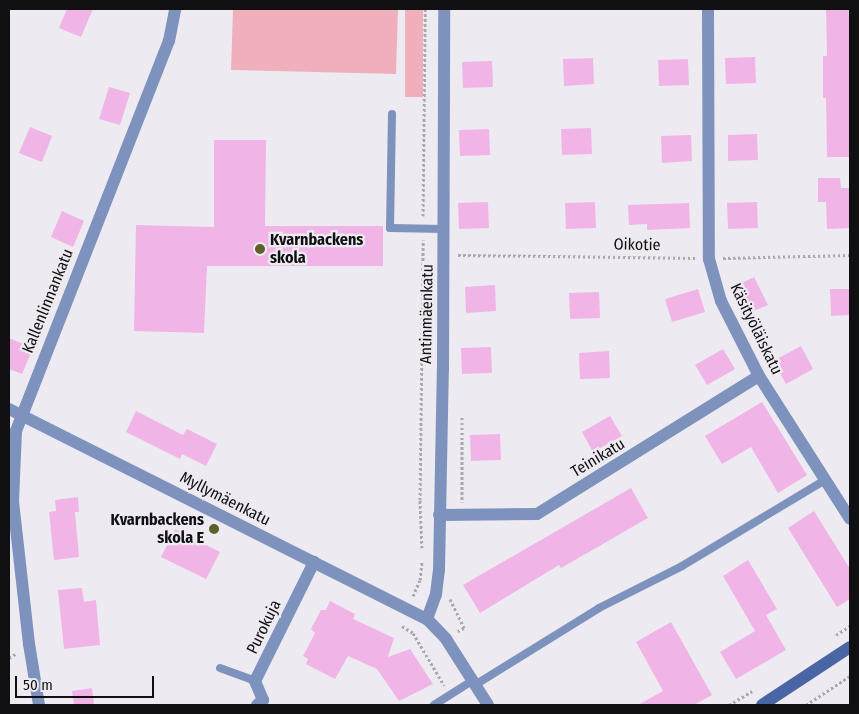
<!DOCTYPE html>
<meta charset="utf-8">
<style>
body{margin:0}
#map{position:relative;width:859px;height:714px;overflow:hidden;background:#edebf1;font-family:"Fira Sans Condensed",sans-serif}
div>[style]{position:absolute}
.green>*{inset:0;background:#efb0bb}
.building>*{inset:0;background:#f1b4e6}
.path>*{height:3px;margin-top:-1.5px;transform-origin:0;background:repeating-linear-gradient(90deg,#aaa8ad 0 2.5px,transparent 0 5px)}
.service>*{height:8px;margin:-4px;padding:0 4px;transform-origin:4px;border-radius:4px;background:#7d92bd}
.minor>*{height:12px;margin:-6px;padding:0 6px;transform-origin:6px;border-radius:6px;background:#7d92bd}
.secondary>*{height:12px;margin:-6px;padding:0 6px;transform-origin:6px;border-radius:6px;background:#4965a3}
.dots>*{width:14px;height:14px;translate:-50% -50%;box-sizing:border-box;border:2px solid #edebf1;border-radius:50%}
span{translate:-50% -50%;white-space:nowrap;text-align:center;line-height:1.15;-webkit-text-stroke:4.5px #edebf1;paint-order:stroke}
.poi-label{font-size:16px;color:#100f11;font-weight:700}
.left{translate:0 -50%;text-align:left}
.right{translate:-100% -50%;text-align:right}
.street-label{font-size:16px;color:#100f11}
.frame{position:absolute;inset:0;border:10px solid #100f11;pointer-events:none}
.scale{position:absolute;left:15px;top:676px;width:139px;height:22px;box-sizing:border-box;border:2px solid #100f11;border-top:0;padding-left:6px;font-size:15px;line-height:18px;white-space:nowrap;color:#100f11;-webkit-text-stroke:4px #edebf1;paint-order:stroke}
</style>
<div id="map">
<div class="green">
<i style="clip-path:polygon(233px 9px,398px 9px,396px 74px,231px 70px)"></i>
<i style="clip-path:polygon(405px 9px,423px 9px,423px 97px,405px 97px)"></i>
</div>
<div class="building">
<i style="clip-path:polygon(67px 9px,93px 9px,81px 37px,59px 28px)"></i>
<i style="clip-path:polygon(826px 9px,850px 9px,850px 157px,827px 157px,826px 98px,823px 98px,823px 56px,827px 56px)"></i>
<i style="clip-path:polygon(755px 57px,756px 83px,726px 84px,725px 58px)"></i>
<i style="clip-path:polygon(593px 58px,594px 84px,564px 86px,563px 59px)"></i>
<i style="clip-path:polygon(688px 59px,689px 85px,659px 86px,658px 60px)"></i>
<i style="clip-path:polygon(492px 61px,493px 87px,463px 88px,462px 62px)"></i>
<i style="clip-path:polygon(109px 87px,130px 93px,120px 125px,99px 119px)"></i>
<i style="clip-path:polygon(30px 127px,52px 136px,42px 162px,19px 153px)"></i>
<i style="clip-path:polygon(591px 128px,592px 154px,562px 155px,561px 129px)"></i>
<i style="clip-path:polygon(489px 129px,490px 155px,460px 156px,459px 130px)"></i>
<i style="clip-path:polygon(757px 134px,758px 160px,728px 161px,728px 135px)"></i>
<i style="clip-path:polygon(691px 135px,692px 161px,662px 163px,661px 136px)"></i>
<i style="clip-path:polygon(214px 140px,266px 140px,265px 226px,383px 226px,383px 266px,207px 266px,204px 333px,134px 331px,136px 225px,214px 227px)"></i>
<i style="clip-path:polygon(818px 178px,840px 178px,841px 188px,850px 188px,850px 228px,827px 229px,826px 202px,818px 202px)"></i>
<i style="clip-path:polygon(488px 202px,489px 228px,459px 229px,458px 203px)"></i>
<i style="clip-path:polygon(595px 202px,596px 228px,566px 229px,565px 203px)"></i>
<i style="clip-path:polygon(757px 202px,758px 228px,728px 229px,727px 203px)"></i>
<i style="clip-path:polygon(689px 203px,690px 228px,647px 230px,647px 224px,629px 225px,628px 205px)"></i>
<i style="clip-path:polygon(62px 211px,84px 221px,73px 247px,51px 237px)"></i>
<i style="clip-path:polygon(754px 277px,768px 305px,751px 312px,738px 285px)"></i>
<i style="clip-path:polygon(495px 285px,496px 311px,466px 313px,465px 287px)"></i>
<i style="clip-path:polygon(698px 289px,705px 312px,672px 322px,665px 299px)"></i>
<i style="clip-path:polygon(830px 289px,850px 289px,850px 315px,831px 316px)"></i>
<i style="clip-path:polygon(599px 292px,600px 318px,570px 319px,569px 293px)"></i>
<i style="clip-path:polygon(9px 338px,33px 348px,22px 374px,9px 369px)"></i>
<i style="clip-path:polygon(801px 346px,813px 369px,786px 384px,773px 361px)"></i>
<i style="clip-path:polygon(491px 347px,492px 373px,462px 374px,461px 348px)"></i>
<i style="clip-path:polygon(723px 349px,735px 369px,707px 385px,695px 365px)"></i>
<i style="clip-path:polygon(609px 351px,610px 378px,580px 379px,579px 353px)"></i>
<i style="clip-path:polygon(762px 402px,807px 475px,778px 493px,751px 447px,722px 464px,705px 436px)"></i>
<i style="clip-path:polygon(136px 411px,183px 435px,187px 429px,217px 444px,206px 466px,182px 454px,180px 459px,126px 432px)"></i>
<i style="clip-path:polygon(610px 416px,622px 436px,593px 452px,582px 432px)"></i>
<i style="clip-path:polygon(500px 434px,501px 460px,471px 461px,470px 435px)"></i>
<i style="clip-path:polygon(631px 488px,648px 518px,561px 568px,559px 565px,480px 613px,463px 585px)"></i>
<i style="clip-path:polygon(78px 497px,79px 512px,75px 512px,79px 557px,54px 560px,49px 512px,56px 511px,55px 500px)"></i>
<i style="clip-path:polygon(814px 511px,850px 569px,850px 599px,837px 607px,788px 528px)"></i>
<i style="clip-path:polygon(175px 529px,220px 552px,206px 579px,161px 557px)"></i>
<i style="clip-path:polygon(748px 560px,777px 609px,766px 615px,786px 650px,736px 679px,720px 652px,755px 631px,723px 576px)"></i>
<i style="clip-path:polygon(82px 588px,84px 602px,96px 600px,100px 645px,64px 649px,58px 590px)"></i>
<i style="clip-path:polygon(330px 601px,355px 614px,353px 619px,394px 638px,388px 657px,410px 649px,433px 684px,399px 701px,377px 669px,348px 656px,335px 679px,306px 664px,308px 659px,303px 656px,315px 633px,311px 629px,321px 610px,326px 610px)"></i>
<i style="clip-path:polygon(671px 622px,712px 695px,694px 705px,638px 705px,663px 691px,636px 642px)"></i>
<i style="clip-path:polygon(92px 688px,94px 705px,74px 705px,72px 691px)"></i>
</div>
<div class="path">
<i style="left:423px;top:216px;width:207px;rotate:-89.4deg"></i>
<i style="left:458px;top:255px;width:237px;rotate:0.7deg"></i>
<i style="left:723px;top:258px;width:127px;rotate:-1.4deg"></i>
<i style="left:462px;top:417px;width:85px;rotate:90deg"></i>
<i style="left:422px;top:548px;width:48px;rotate:-92.4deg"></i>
<i style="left:420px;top:500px;width:260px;rotate:-89.3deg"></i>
<i style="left:413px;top:596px;width:17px;rotate:-66deg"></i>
<i style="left:420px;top:580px;width:18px;rotate:-84deg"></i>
<i style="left:450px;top:599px;width:32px;rotate:64deg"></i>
<i style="left:464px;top:628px;width:7px;rotate:153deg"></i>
<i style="left:402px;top:626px;width:13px;rotate:32deg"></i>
<i style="left:413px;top:633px;width:61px;rotate:59.2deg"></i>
<i style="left:836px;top:635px;width:17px;rotate:-33deg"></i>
<i style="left:9px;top:658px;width:9px;rotate:-32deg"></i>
<i style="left:729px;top:705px;width:27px;rotate:-31deg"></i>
<i style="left:806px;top:705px;width:53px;rotate:-33.4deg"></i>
</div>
<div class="service">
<i style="left:392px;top:114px;width:114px;rotate:91deg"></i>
<i style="left:390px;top:228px;width:54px;rotate:1.1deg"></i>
<i style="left:220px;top:668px;width:37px;rotate:20deg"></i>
<i style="left:475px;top:685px;width:146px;rotate:-31.8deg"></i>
<i style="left:599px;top:608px;width:93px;rotate:-26.8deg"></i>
<i style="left:682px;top:566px;width:167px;rotate:-31deg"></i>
<i style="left:434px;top:705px;width:45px;rotate:-32.3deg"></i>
</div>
<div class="minor">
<i style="left:708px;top:9px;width:250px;rotate:89.8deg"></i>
<i style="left:709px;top:259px;width:44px;rotate:74.1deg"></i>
<i style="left:721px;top:301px;width:84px;rotate:63.1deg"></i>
<i style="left:759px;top:376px;width:169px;rotate:57.5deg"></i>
<i style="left:9px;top:409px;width:468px;rotate:26.7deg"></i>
<i style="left:427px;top:619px;width:28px;rotate:46deg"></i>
<i style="left:446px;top:639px;width:78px;rotate:57.5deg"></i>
<i style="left:439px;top:515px;width:98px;rotate:-0.6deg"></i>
<i style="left:537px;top:514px;width:261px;rotate:-31.9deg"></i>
<i style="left:427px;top:619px;width:27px;rotate:-70deg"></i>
<i style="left:436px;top:594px;width:24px;rotate:-83deg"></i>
<i style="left:439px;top:570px;width:201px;rotate:-88.9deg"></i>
<i style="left:443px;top:369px;width:360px;rotate:-89.8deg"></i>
<i style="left:39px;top:705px;width:62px;rotate:-99.3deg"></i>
<i style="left:29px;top:644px;width:143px;rotate:-96.4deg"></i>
<i style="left:13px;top:502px;width:71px;rotate:-87.6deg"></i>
<i style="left:16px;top:431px;width:419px;rotate:-68.6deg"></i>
<i style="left:169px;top:41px;width:33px;rotate:-79deg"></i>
<i style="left:257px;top:705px;width:8px;rotate:-40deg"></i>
<i style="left:263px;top:700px;width:21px;rotate:-113deg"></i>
<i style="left:255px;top:681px;width:133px;rotate:-63.6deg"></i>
</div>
<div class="secondary">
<i style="left:762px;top:705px;width:105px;rotate:-33.4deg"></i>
</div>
<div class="dots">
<i style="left:260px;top:249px;background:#5e5f2c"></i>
<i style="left:214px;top:529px;background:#5e5f2c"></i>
</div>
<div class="poi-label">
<span class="left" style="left:270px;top:249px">Kvarnbackens<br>skola</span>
<span class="right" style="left:204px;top:529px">Kvarnbackens<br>skola E</span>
</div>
<div class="street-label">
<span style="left:637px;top:245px;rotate:1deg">Oikotie</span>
<span style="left:48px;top:301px;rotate:-68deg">Kallenlinnankatu</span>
<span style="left:427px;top:314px;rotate:-89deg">Antinmäenkatu</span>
<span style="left:756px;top:329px;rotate:64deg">Käsityöläiskatu</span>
<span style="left:598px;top:458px;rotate:-31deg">Teinikatu</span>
<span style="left:225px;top:499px;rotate:27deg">Myllymäenkatu</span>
<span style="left:264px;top:627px;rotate:-64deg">Purokuja</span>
</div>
<div class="frame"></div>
<div class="scale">50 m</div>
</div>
